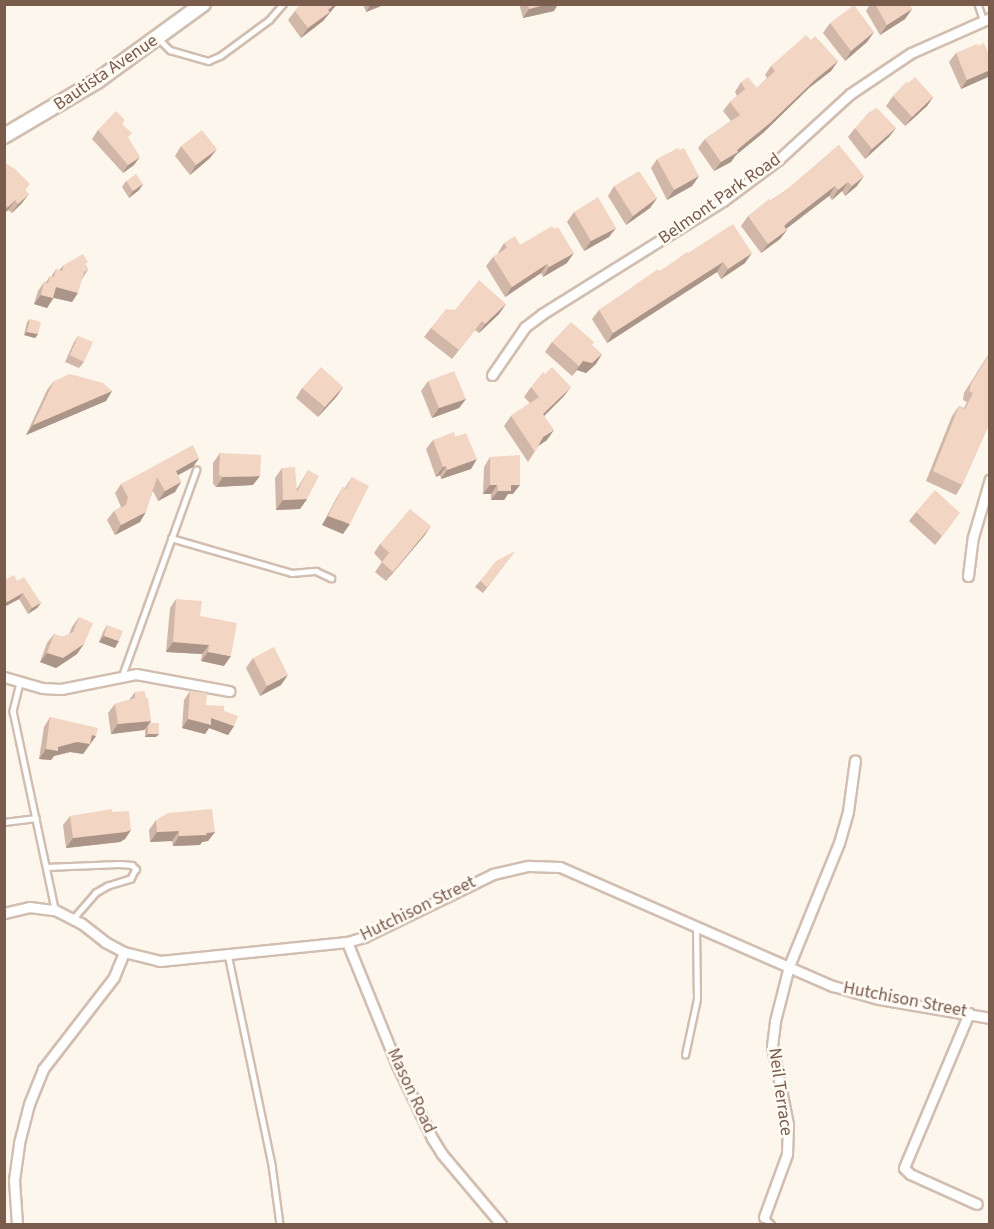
<!DOCTYPE html>
<style>
body{margin:0}
#map{position:relative;width:994px;height:1229px;overflow:hidden;background:#fdf6ec;font-family:"Source Sans 3",sans-serif}
div>[style]{position:absolute}
.roads{filter:drop-shadow(2px 0 #d1beb0) drop-shadow(-2px 0 #d1beb0) drop-shadow(0 2px #d1beb0) drop-shadow(0 -2px #d1beb0)}
.lane>*{height:4.5px;margin:-2.25px;padding:0 2.25px;transform-origin:2.25px;border-radius:2.25px;background:#fff}
.street>*{height:9px;margin:-4.5px;padding:0 4.5px;transform-origin:4.5px;border-radius:4.5px;background:#fff}
.secondary>*{height:14px;margin:-7px;padding:0 7px;transform-origin:7px;border-radius:7px;background:#fff}
.wall>*{inset:0;background:#d1b7a8}
.shaded-wall>*{inset:0;background:#aa9588}
.building>*{inset:0;background:#f3d5c3}
span{translate:-50% -50%;white-space:nowrap;text-align:center;line-height:1.15;-webkit-text-stroke:5px #fffaf3;paint-order:stroke}
.street-label{font-size:18px;color:#7a5c4d}
.frame{position:absolute;inset:0;border:6px solid #7a5c4d;pointer-events:none}
</style>
<div id="map">
<div class="roads">
<div class="lane">
<i style="left:978px;top:4px;width:18px;rotate:71deg"></i>
<i style="left:159px;top:39px;width:16px;rotate:45deg"></i>
<i style="left:170px;top:50px;width:40px;rotate:16deg"></i>
<i style="left:208px;top:61px;width:13px;rotate:-23deg"></i>
<i style="left:220px;top:56px;width:61px;rotate:-36.3deg"></i>
<i style="left:269px;top:20px;width:21px;rotate:-49deg"></i>
<i style="left:171px;top:538px;width:126px;rotate:16.1deg"></i>
<i style="left:292px;top:573px;width:24px;rotate:-5deg"></i>
<i style="left:316px;top:571px;width:17px;rotate:25deg"></i>
<i style="left:122px;top:676px;width:219px;rotate:-70.2deg"></i>
<i style="left:20px;top:683px;width:29px;rotate:104deg"></i>
<i style="left:13px;top:711px;width:202px;rotate:78deg"></i>
<i style="left:4px;top:822px;width:32px;rotate:-7deg"></i>
<i style="left:46px;top:867px;width:73px;rotate:-2.4deg"></i>
<i style="left:119px;top:864px;width:13px;rotate:4deg"></i>
<i style="left:132px;top:865px;width:6px;rotate:45deg"></i>
<i style="left:136px;top:869px;width:11px;rotate:117deg"></i>
<i style="left:131px;top:879px;width:24px;rotate:163deg"></i>
<i style="left:108px;top:886px;width:14px;rotate:150deg"></i>
<i style="left:96px;top:893px;width:35px;rotate:131deg"></i>
<i style="left:228px;top:954px;width:216px;rotate:78.2deg"></i>
<i style="left:272px;top:1165px;width:60px;rotate:82.3deg"></i>
<i style="left:685px;top:1055px;width:57px;rotate:-77.9deg"></i>
<i style="left:697px;top:999px;width:73px;rotate:-90.8deg"></i>
<i style="left:764px;top:1217px;width:10px;rotate:45deg"></i>
</div>
<div class="street">
<i style="left:492px;top:375px;width:58px;rotate:-55.5deg"></i>
<i style="left:525px;top:327px;width:21px;rotate:-37deg"></i>
<i style="left:542px;top:314px;width:213px;rotate:-32deg"></i>
<i style="left:723px;top:201px;width:69px;rotate:-36.7deg"></i>
<i style="left:778px;top:160px;width:98px;rotate:-42.5deg"></i>
<i style="left:850px;top:94px;width:73px;rotate:-33.9deg"></i>
<i style="left:911px;top:53px;width:86px;rotate:-23.9deg"></i>
<i style="left:968px;top:576px;width:39px;rotate:-83deg"></i>
<i style="left:973px;top:537px;width:60px;rotate:-73.7deg"></i>
<i style="left:4px;top:677px;width:40px;rotate:16deg"></i>
<i style="left:42px;top:688px;width:19px;rotate:3deg"></i>
<i style="left:61px;top:689px;width:76px;rotate:-11.3deg"></i>
<i style="left:136px;top:674px;width:95px;rotate:10.4deg"></i>
<i style="left:4px;top:913px;width:26px;rotate:-13deg"></i>
<i style="left:29px;top:907px;width:26px;rotate:7deg"></i>
<i style="left:55px;top:910px;width:29px;rotate:27deg"></i>
<i style="left:81px;top:923px;width:31px;rotate:38deg"></i>
<i style="left:105px;top:942px;width:21px;rotate:28deg"></i>
<i style="left:124px;top:952px;width:37px;rotate:14deg"></i>
<i style="left:160px;top:961px;width:188px;rotate:-5.8deg"></i>
<i style="left:347px;top:942px;width:18px;rotate:-16deg"></i>
<i style="left:364px;top:937px;width:144px;rotate:-26deg"></i>
<i style="left:493px;top:874px;width:37px;rotate:-13deg"></i>
<i style="left:529px;top:866px;width:31px;rotate:2deg"></i>
<i style="left:560px;top:867px;width:298px;rotate:23.6deg"></i>
<i style="left:833px;top:986px;width:48px;rotate:15.8deg"></i>
<i style="left:879px;top:999px;width:113px;rotate:9.7deg"></i>
<i style="left:347px;top:942px;width:133px;rotate:67.9deg"></i>
<i style="left:397px;top:1065px;width:81px;rotate:64.4deg"></i>
<i style="left:432px;top:1138px;width:19px;rotate:58deg"></i>
<i style="left:442px;top:1154px;width:92px;rotate:49.9deg"></i>
<i style="left:969px;top:1013px;width:168px;rotate:112.8deg"></i>
<i style="left:904px;top:1168px;width:8px;rotate:45deg"></i>
<i style="left:910px;top:1174px;width:73px;rotate:24.1deg"></i>
<i style="left:764px;top:1217px;width:67px;rotate:-69.9deg"></i>
<i style="left:787px;top:1154px;width:30px;rotate:-88deg"></i>
<i style="left:788px;top:1124px;width:80px;rotate:-101.6deg"></i>
<i style="left:772px;top:1046px;width:25px;rotate:-83deg"></i>
<i style="left:775px;top:1021px;width:57px;rotate:-75.7deg"></i>
<i style="left:789px;top:966px;width:133px;rotate:-67.9deg"></i>
<i style="left:839px;top:843px;width:33px;rotate:-74deg"></i>
<i style="left:848px;top:811px;width:51px;rotate:-82.2deg"></i>
<i style="left:17px;top:1224px;width:44px;rotate:-93.9deg"></i>
<i style="left:14px;top:1180px;width:37px;rotate:-82deg"></i>
<i style="left:19px;top:1143px;width:40px;rotate:-75.6deg"></i>
<i style="left:29px;top:1104px;width:38px;rotate:-68deg"></i>
<i style="left:43px;top:1069px;width:116px;rotate:-52.3deg"></i>
<i style="left:114px;top:977px;width:27px;rotate:-68deg"></i>
</div>
<div class="secondary">
<i style="left:4px;top:136px;width:108px;rotate:-30.6deg"></i>
<i style="left:97px;top:81px;width:131px;rotate:-36deg"></i>
</div>
</div>
<div class="wall">
<i style="clip-path:polygon(301px 4px,337px 4px,323px 21px,301px 38px,288px 20px,295px 11px)"></i>
<i style="clip-path:polygon(363px 4px,386px 4px,366px 12px)"></i>
<i style="clip-path:polygon(522px 4px,558px 4px,554px 11px,523px 18px,520px 7px)"></i>
<i style="clip-path:polygon(870px 4px,909px 4px,912px 9px,905px 19px,880px 35px,866px 11px)"></i>
<i style="clip-path:polygon(830px 23px,874px 32px,867px 42px,845px 61px,823px 33px)"></i>
<i style="clip-path:polygon(811px 40px,838px 61px,831px 71px,809px 88px,763px 133px,736px 155px,731px 162px,714px 171px,698px 148px,705px 139px,731px 121px,723px 111px,730px 102px,737px 96px,735px 92px,741px 82px,757px 88px,767px 78px,765px 75px,771px 66px)"></i>
<i style="clip-path:polygon(978px 46px,990px 57px,990px 75px,988px 77px,961px 89px,949px 62px,956px 53px)"></i>
<i style="clip-path:polygon(908px 83px,933px 97px,927px 106px,905px 126px,886px 106px,893px 96px)"></i>
<i style="clip-path:polygon(122px 124px,128px 138px,134px 165px,123px 173px,92px 139px,98px 130px)"></i>
<i style="clip-path:polygon(855px 128px,896px 128px,889px 137px,865px 159px,848px 137px)"></i>
<i style="clip-path:polygon(839px 145px,857px 186px,845px 196px,842px 191px,832px 200px,829px 196px,786px 228px,787px 230px,780px 239px,761px 253px,741px 226px,748px 216px,789px 188px)"></i>
<i style="clip-path:polygon(181px 146px,210px 158px,190px 175px,175px 156px)"></i>
<i style="clip-path:polygon(657px 159px,699px 176px,692px 186px,667px 200px,651px 168px)"></i>
<i style="clip-path:polygon(4px 166px,26px 191px,22px 203px,12px 213px,8px 210px,4px 213px)"></i>
<i style="clip-path:polygon(126px 181px,143px 184px,139px 190px,129px 198px,122px 187px)"></i>
<i style="clip-path:polygon(614px 186px,657px 198px,650px 208px,626px 225px,608px 196px)"></i>
<i style="clip-path:polygon(574px 212px,609px 237px,584px 251px,567px 222px)"></i>
<i style="clip-path:polygon(554px 229px,567px 263px,543px 277px,541px 273px,505px 297px,486px 266px,493px 257px,498px 254px,498px 253px,504px 243px,520px 245px)"></i>
<i style="clip-path:polygon(688px 253px,745px 263px,721px 279px,717px 272px,607px 343px,592px 319px,599px 310px)"></i>
<i style="clip-path:polygon(64px 265px,86px 265px,88px 270px,82px 279px,72px 302px,54px 298px,47px 308px,34px 304px,38px 291px,44px 282px,46px 282px,50px 276px,51px 277px,56px 269px,59px 270px)"></i>
<i style="clip-path:polygon(506px 304px,499px 314px,479px 333px,475px 330px,452px 359px,424px 337px,431px 328px,455px 310px)"></i>
<i style="clip-path:polygon(30px 319px,38px 334px,35px 338px,24px 335px,27px 322px)"></i>
<i style="clip-path:polygon(78px 336px,84px 362px,79px 368px,65px 362px,74px 342px)"></i>
<i style="clip-path:polygon(552px 342px,592px 345px,596px 364px,586px 373px,577px 370px,572px 376px,545px 352px)"></i>
<i style="clip-path:polygon(990px 352px,990px 422px,962px 485px,956px 495px,926px 481px,952px 416px,959px 406px,964px 408px,967px 402px,963px 400px,964px 393px)"></i>
<i style="clip-path:polygon(54px 381px,112px 391px,106px 401px,26px 435px,47px 390px)"></i>
<i style="clip-path:polygon(428px 381px,466px 399px,459px 408px,432px 418px,421px 391px)"></i>
<i style="clip-path:polygon(343px 387px,337px 396px,318px 417px,296px 398px,302px 388px)"></i>
<i style="clip-path:polygon(531px 387px,564px 396px,544px 416px,547px 440px,539px 445px,528px 462px,504px 426px,511px 416px,530px 403px,524px 397px)"></i>
<i style="clip-path:polygon(455px 437px,471px 469px,441px 479px,440px 475px,436px 477px,426px 449px,433px 440px)"></i>
<i style="clip-path:polygon(220px 453px,253px 485px,216px 487px,213px 484px,213px 463px)"></i>
<i style="clip-path:polygon(490px 457px,513px 494px,508px 494px,504px 500px,491px 500px,491px 494px,483px 494px,484px 467px)"></i>
<i style="clip-path:polygon(199px 458px,193px 467px,178px 475px,181px 482px,175px 492px,158px 501px,153px 491px,140px 522px,115px 535px,107px 520px,114px 511px,121px 507px,115px 493px,121px 484px)"></i>
<i style="clip-path:polygon(282px 468px,297px 489px,308px 470px,307px 499px,300px 509px,276px 510px,275px 478px)"></i>
<i style="clip-path:polygon(352px 477px,343px 534px,322px 525px,337px 497px,343px 487px,345px 488px)"></i>
<i style="clip-path:polygon(916px 512px,953px 522px,935px 545px,909px 521px)"></i>
<i style="clip-path:polygon(431px 526px,424px 536px,386px 581px,375px 572px,382px 562px,374px 553px,380px 544px)"></i>
<i style="clip-path:polygon(515px 551px,483px 593px,475px 587px,480px 581px)"></i>
<i style="clip-path:polygon(4px 580px,17px 581px,41px 603px,37px 608px,28px 614px,19px 599px,4px 607px)"></i>
<i style="clip-path:polygon(176px 599px,200px 616px,224px 666px,201px 661px,202px 654px,166px 652px,170px 608px)"></i>
<i style="clip-path:polygon(79px 617px,77px 654px,56px 668px,40px 662px,47px 643px,54px 634px,62px 637px,69px 634px,72px 627px)"></i>
<i style="clip-path:polygon(107px 625px,115px 648px,99px 642px,103px 632px)"></i>
<i style="clip-path:polygon(253px 658px,281px 685px,260px 696px,246px 668px)"></i>
<i style="clip-path:polygon(190px 691px,206px 705px,224px 711px,234px 726px,228px 735px,209px 728px,205px 734px,182px 728px,184px 700px)"></i>
<i style="clip-path:polygon(135px 692px,146px 698px,151px 721px,150px 723px,156px 737px,145px 737px,145px 729px,144px 730px,111px 734px,108px 713px,115px 704px,129px 700px)"></i>
<i style="clip-path:polygon(50px 717px,96px 736px,83px 754px,70px 752px,54px 756px,51px 760px,39px 759px,44px 727px)"></i>
<i style="clip-path:polygon(112px 812px,131px 830px,125px 839px,120px 842px,66px 848px,63px 825px,70px 816px)"></i>
<i style="clip-path:polygon(156px 820px,215px 832px,208px 841px,202px 842px,200px 845px,173px 846px,172px 841px,150px 842px,149px 830px)"></i>
</div>
<div class="shaded-wall">
<i style="clip-path:polygon(332px 4px,337px 4px,323px 21px,301px 38px,308px 28px)"></i>
<i style="clip-path:polygon(371px 4px,386px 4px,366px 12px)"></i>
<i style="clip-path:polygon(548px 4px,558px 4px,554px 11px,523px 18px,529px 9px)"></i>
<i style="clip-path:polygon(912px 9px,905px 19px,880px 35px,887px 25px)"></i>
<i style="clip-path:polygon(874px 32px,867px 42px,845px 61px,851px 51px)"></i>
<i style="clip-path:polygon(838px 61px,831px 71px,809px 88px,763px 133px,736px 155px,731px 162px,714px 171px,721px 162px,737px 150px,816px 79px)"></i>
<i style="clip-path:polygon(990px 70px,990px 75px,988px 77px,961px 89px,967px 80px)"></i>
<i style="clip-path:polygon(933px 97px,927px 106px,905px 126px,912px 117px)"></i>
<i style="clip-path:polygon(896px 128px,889px 137px,865px 159px,872px 149px)"></i>
<i style="clip-path:polygon(217px 149px,210px 158px,190px 175px,196px 165px)"></i>
<i style="clip-path:polygon(140px 157px,134px 165px,123px 173px,128px 165px)"></i>
<i style="clip-path:polygon(699px 176px,692px 186px,667px 200px,674px 190px)"></i>
<i style="clip-path:polygon(864px 176px,857px 186px,845px 196px,852px 186px)"></i>
<i style="clip-path:polygon(848px 182px,842px 191px,832px 200px,838px 190px)"></i>
<i style="clip-path:polygon(143px 184px,139px 190px,129px 198px,133px 191px)"></i>
<i style="clip-path:polygon(835px 186px,829px 196px,777px 236px,787px 223px)"></i>
<i style="clip-path:polygon(29px 194px,22px 203px,12px 213px,18px 204px)"></i>
<i style="clip-path:polygon(657px 198px,650px 208px,626px 225px,633px 216px)"></i>
<i style="clip-path:polygon(15px 200px,8px 210px,4px 213px,8px 207px)"></i>
<i style="clip-path:polygon(616px 228px,609px 237px,584px 251px,591px 241px)"></i>
<i style="clip-path:polygon(787px 230px,780px 239px,761px 253px,768px 244px)"></i>
<i style="clip-path:polygon(574px 253px,567px 263px,543px 277px,549px 267px)"></i>
<i style="clip-path:polygon(752px 253px,745px 263px,721px 279px,728px 269px)"></i>
<i style="clip-path:polygon(723px 262px,717px 272px,607px 343px,613px 333px)"></i>
<i style="clip-path:polygon(547px 264px,541px 273px,505px 297px,512px 287px)"></i>
<i style="clip-path:polygon(56px 287px,78px 293px,72px 302px,50px 297px)"></i>
<i style="clip-path:polygon(41px 295px,53px 298px,47px 308px,34px 304px)"></i>
<i style="clip-path:polygon(506px 304px,499px 314px,479px 333px,485px 324px)"></i>
<i style="clip-path:polygon(27px 332px,38px 334px,35px 338px,24px 335px)"></i>
<i style="clip-path:polygon(602px 354px,596px 364px,586px 373px,577px 370px,572px 376px,583px 361px)"></i>
<i style="clip-path:polygon(343px 387px,337px 396px,318px 417px,325px 407px)"></i>
<i style="clip-path:polygon(571px 387px,564px 396px,536px 424px,543px 414px)"></i>
<i style="clip-path:polygon(112px 391px,106px 401px,26px 435px,33px 425px)"></i>
<i style="clip-path:polygon(466px 399px,459px 408px,432px 418px,439px 408px)"></i>
<i style="clip-path:polygon(554px 430px,547px 440px,537px 447px,543px 437px)"></i>
<i style="clip-path:polygon(199px 458px,193px 467px,169px 480px,176px 471px)"></i>
<i style="clip-path:polygon(477px 459px,471px 469px,441px 479px,447px 470px)"></i>
<i style="clip-path:polygon(446px 466px,440px 475px,436px 477px,443px 467px)"></i>
<i style="clip-path:polygon(260px 476px,253px 485px,216px 487px,223px 477px)"></i>
<i style="clip-path:polygon(181px 482px,175px 492px,158px 501px,165px 491px)"></i>
<i style="clip-path:polygon(490px 485px,497px 485px,491px 494px,483px 494px)"></i>
<i style="clip-path:polygon(511px 485px,520px 485px,513px 494px,508px 494px,504px 500px,491px 500px,498px 491px)"></i>
<i style="clip-path:polygon(307px 499px,300px 509px,276px 510px,283px 500px)"></i>
<i style="clip-path:polygon(146px 512px,140px 522px,115px 535px,121px 525px)"></i>
<i style="clip-path:polygon(328px 516px,350px 524px,343px 534px,322px 525px)"></i>
<i style="clip-path:polygon(431px 526px,424px 536px,386px 581px,393px 572px)"></i>
<i style="clip-path:polygon(23px 593px,19px 599px,4px 607px,7px 602px)"></i>
<i style="clip-path:polygon(41px 603px,37px 608px,28px 614px,32px 608px)"></i>
<i style="clip-path:polygon(104px 636px,119px 641px,115px 648px,99px 642px)"></i>
<i style="clip-path:polygon(173px 642px,209px 645px,202px 654px,166px 652px)"></i>
<i style="clip-path:polygon(84px 644px,77px 654px,56px 668px,40px 662px,47px 653px)"></i>
<i style="clip-path:polygon(208px 652px,231px 656px,224px 666px,201px 661px)"></i>
<i style="clip-path:polygon(288px 675px,281px 685px,260px 696px,267px 686px)"></i>
<i style="clip-path:polygon(211px 718px,234px 726px,228px 735px,209px 728px,205px 734px,182px 728px,188px 719px)"></i>
<i style="clip-path:polygon(151px 721px,144px 730px,111px 734px,118px 724px)"></i>
<i style="clip-path:polygon(148px 734px,159px 734px,156px 737px,145px 737px)"></i>
<i style="clip-path:polygon(92px 735px,96px 736px,83px 754px,70px 752px,54px 756px,51px 760px,39px 759px,46px 749px,58px 747px)"></i>
<i style="clip-path:polygon(131px 830px,125px 839px,120px 842px,66px 848px,73px 838px)"></i>
<i style="clip-path:polygon(179px 831px,172px 841px,150px 842px,157px 832px)"></i>
<i style="clip-path:polygon(215px 832px,208px 841px,202px 842px,200px 845px,173px 846px,179px 836px)"></i>
</div>
<div class="building">
<i style="clip-path:polygon(301px 4px,335px 4px,328px 10px,330px 12px,308px 28px,295px 11px)"></i>
<i style="clip-path:polygon(528px 4px,548px 4px,529px 9px)"></i>
<i style="clip-path:polygon(875px 4px,909px 4px,912px 9px,887px 25px)"></i>
<i style="clip-path:polygon(854px 5px,874px 32px,851px 51px,830px 23px)"></i>
<i style="clip-path:polygon(806px 35px,811px 40px,815px 36px,838px 61px,816px 79px,770px 123px,737px 150px,738px 152px,721px 162px,705px 139px,740px 115px,730px 102px,745px 89px,741px 82px,748px 77px,757px 88px,775px 71px,771px 66px)"></i>
<i style="clip-path:polygon(984px 43px,990px 57px,990px 70px,967px 80px,956px 53px,977px 44px,978px 46px)"></i>
<i style="clip-path:polygon(915px 77px,933px 97px,912px 117px,893px 96px,906px 82px,908px 83px)"></i>
<i style="clip-path:polygon(877px 108px,896px 128px,872px 149px,855px 128px,868px 113px)"></i>
<i style="clip-path:polygon(116px 111px,125px 120px,122px 124px,132px 133px,128px 137px,140px 157px,128px 165px,98px 130px)"></i>
<i style="clip-path:polygon(202px 130px,217px 149px,196px 165px,181px 146px)"></i>
<i style="clip-path:polygon(839px 145px,864px 176px,852px 186px,848px 182px,838px 190px,835px 186px,787px 223px,784px 226px,787px 230px,768px 244px,748px 216px,769px 199px,771px 201px,789px 188px)"></i>
<i style="clip-path:polygon(678px 148px,679px 150px,684px 148px,699px 176px,674px 190px,657px 159px)"></i>
<i style="clip-path:polygon(7px 164px,15px 169px,30px 184px,25px 190px,29px 194px,18px 204px,15px 200px,8px 207px,4px 204px,4px 166px)"></i>
<i style="clip-path:polygon(639px 171px,657px 198px,633px 216px,614px 186px)"></i>
<i style="clip-path:polygon(136px 174px,143px 184px,133px 191px,126px 181px)"></i>
<i style="clip-path:polygon(598px 197px,616px 228px,591px 241px,574px 212px)"></i>
<i style="clip-path:polygon(733px 224px,752px 253px,728px 269px,723px 262px,613px 333px,599px 310px,658px 269px,659px 272px,687px 252px,688px 253px)"></i>
<i style="clip-path:polygon(552px 226px,554px 229px,558px 227px,574px 253px,549px 267px,547px 264px,512px 287px,493px 257px,504px 250px,507px 247px,504px 243px,515px 236px,520px 245px)"></i>
<i style="clip-path:polygon(83px 254px,88px 262px,85px 264px,88px 270px,84px 272px,78px 293px,56px 287px,53px 298px,41px 295px,44px 282px,48px 283px,50px 276px,54px 277px,56px 269px,62px 271px,64px 265px)"></i>
<i style="clip-path:polygon(479px 280px,506px 304px,485px 324px,482px 321px,459px 350px,431px 328px,446px 309px,455px 310px)"></i>
<i style="clip-path:polygon(30px 319px,41px 322px,38px 334px,27px 332px)"></i>
<i style="clip-path:polygon(571px 322px,594px 342px,592px 345px,602px 354px,592px 363px,583px 361px,579px 366px,552px 342px)"></i>
<i style="clip-path:polygon(78px 336px,93px 342px,84px 362px,70px 355px)"></i>
<i style="clip-path:polygon(990px 353px,990px 422px,962px 485px,933px 471px,959px 406px,965px 409px,973px 393px,969px 391px,971px 384px)"></i>
<i style="clip-path:polygon(321px 367px,343px 387px,325px 407px,302px 388px)"></i>
<i style="clip-path:polygon(552px 367px,571px 387px,543px 414px,554px 430px,543px 437px,535px 452px,511px 416px,539px 397px,531px 387px,543px 372px,545px 374px)"></i>
<i style="clip-path:polygon(454px 371px,466px 399px,439px 408px,428px 381px)"></i>
<i style="clip-path:polygon(70px 374px,103px 383px,112px 391px,33px 425px,54px 381px)"></i>
<i style="clip-path:polygon(454px 432px,455px 437px,466px 433px,477px 459px,447px 470px,446px 466px,443px 467px,433px 440px)"></i>
<i style="clip-path:polygon(193px 445px,199px 458px,176px 471px,181px 482px,165px 491px,157px 477px,146px 512px,121px 525px,114px 511px,126px 505px,128px 497px,121px 484px)"></i>
<i style="clip-path:polygon(220px 453px,261px 455px,260px 476px,223px 477px,219px 475px)"></i>
<i style="clip-path:polygon(520px 455px,520px 485px,511px 485px,511px 491px,498px 491px,497px 485px,490px 485px,490px 457px)"></i>
<i style="clip-path:polygon(295px 467px,297px 492px,308px 470px,319px 476px,307px 499px,283px 500px,282px 468px)"></i>
<i style="clip-path:polygon(352px 477px,369px 486px,350px 524px,328px 516px,343px 487px,346px 489px)"></i>
<i style="clip-path:polygon(935px 490px,960px 513px,942px 536px,916px 512px)"></i>
<i style="clip-path:polygon(410px 509px,431px 526px,393px 572px,382px 562px,389px 553px,380px 544px)"></i>
<i style="clip-path:polygon(515px 551px,487px 587px,480px 581px,496px 561px)"></i>
<i style="clip-path:polygon(14px 575px,17px 581px,24px 577px,41px 603px,32px 608px,23px 593px,7px 602px,4px 598px,4px 580px)"></i>
<i style="clip-path:polygon(176px 599px,202px 601px,200px 616px,237px 623px,231px 656px,208px 652px,209px 645px,173px 642px)"></i>
<i style="clip-path:polygon(79px 617px,93px 623px,84px 644px,63px 658px,47px 653px,54px 634px,62px 637px,73px 632px)"></i>
<i style="clip-path:polygon(107px 625px,123px 631px,119px 641px,104px 636px)"></i>
<i style="clip-path:polygon(274px 647px,288px 675px,267px 686px,253px 658px)"></i>
<i style="clip-path:polygon(145px 691px,146px 698px,148px 698px,151px 721px,118px 724px,115px 704px,135px 698px,135px 692px)"></i>
<i style="clip-path:polygon(190px 691px,207px 693px,206px 705px,224px 706px,224px 711px,238px 716px,234px 726px,211px 718px,211px 725px,188px 719px)"></i>
<i style="clip-path:polygon(50px 717px,98px 728px,96px 736px,92px 735px,90px 744px,77px 742px,58px 747px,58px 751px,46px 749px)"></i>
<i style="clip-path:polygon(150px 723px,159px 723px,159px 734px,148px 734px,148px 726px)"></i>
<i style="clip-path:polygon(112px 809px,112px 812px,129px 811px,131px 830px,126px 832px,73px 838px,70px 816px)"></i>
<i style="clip-path:polygon(212px 809px,215px 832px,206px 833px,207px 835px,179px 836px,179px 831px,157px 832px,156px 820px,168px 813px)"></i>
</div>
<div class="street-label">
<span style="left:106px;top:73px;rotate:-34deg">Bautista Avenue</span>
<span style="left:720px;top:199px;rotate:-35deg">Belmont Park Road</span>
<span style="left:418px;top:909px;rotate:-26deg">Hutchison Street</span>
<span style="left:905px;top:1000px;rotate:11deg">Hutchison Street</span>
<span style="left:411px;top:1091px;rotate:65deg">Mason Road</span>
<span style="left:780px;top:1092px;rotate:82deg">Neil Terrace</span>
</div>
<div class="frame"></div>
</div>
